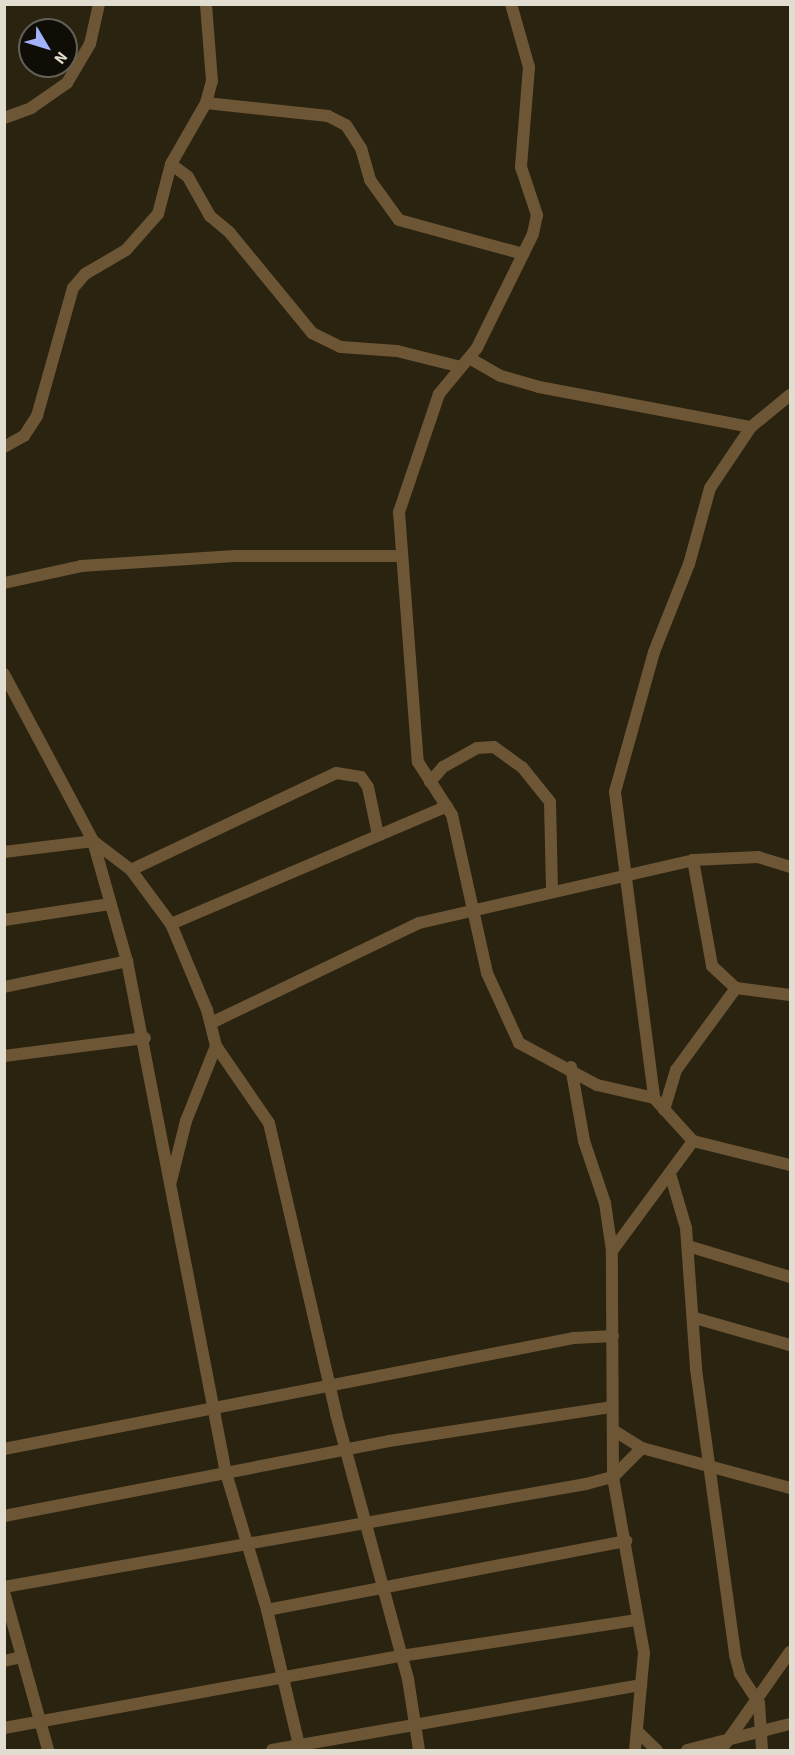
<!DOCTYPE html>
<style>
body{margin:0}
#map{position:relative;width:795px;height:1755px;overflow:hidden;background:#29230f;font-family:"Source Sans 3",sans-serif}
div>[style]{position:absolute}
.street>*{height:12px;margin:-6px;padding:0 6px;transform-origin:6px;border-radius:6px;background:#6d5635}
span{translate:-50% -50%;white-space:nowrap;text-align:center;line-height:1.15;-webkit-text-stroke:6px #0f0d05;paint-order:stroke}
.frame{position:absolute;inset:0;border:6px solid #e1ddd1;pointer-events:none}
.north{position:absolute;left:18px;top:18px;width:60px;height:60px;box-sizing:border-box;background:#0f0d05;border:2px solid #636057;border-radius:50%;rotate:128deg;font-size:16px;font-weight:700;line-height:24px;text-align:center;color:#e1ddd1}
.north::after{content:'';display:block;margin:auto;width:21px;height:27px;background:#a3b2fd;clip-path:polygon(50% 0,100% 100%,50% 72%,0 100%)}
</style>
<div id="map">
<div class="street">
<i style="left:511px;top:4px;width:66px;rotate:74.1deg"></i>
<i style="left:529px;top:67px;width:100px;rotate:94.6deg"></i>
<i style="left:521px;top:167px;width:51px;rotate:71.6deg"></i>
<i style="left:537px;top:215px;width:19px;rotate:102deg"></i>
<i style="left:533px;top:234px;width:127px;rotate:116.2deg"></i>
<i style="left:477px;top:348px;width:60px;rotate:129.6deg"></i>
<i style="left:439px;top:394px;width:125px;rotate:108.7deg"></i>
<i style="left:399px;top:512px;width:251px;rotate:85.7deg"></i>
<i style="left:418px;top:762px;width:63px;rotate:57.3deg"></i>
<i style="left:452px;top:815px;width:162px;rotate:77.5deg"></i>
<i style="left:487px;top:973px;width:77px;rotate:65.4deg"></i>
<i style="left:519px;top:1043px;width:89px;rotate:28.3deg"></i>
<i style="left:597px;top:1085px;width:58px;rotate:12.8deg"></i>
<i style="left:206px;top:103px;width:123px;rotate:6.1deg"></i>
<i style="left:328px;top:116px;width:20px;rotate:27deg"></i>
<i style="left:346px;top:125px;width:27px;rotate:57deg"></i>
<i style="left:361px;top:148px;width:33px;rotate:74deg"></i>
<i style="left:370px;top:180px;width:49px;rotate:54.1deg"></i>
<i style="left:399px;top:220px;width:129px;rotate:15.3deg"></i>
<i style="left:4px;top:118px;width:29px;rotate:-20deg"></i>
<i style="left:31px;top:108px;width:44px;rotate:-34.8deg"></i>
<i style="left:67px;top:83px;width:45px;rotate:-59.5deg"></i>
<i style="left:90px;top:44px;width:41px;rotate:-77.3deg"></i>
<i style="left:171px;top:164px;width:21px;rotate:37deg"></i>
<i style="left:188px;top:177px;width:45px;rotate:60.6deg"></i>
<i style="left:210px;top:216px;width:26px;rotate:40deg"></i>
<i style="left:230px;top:233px;width:129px;rotate:50.6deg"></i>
<i style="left:312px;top:333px;width:32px;rotate:26deg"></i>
<i style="left:341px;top:347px;width:56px;rotate:4.1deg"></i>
<i style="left:397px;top:351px;width:62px;rotate:14deg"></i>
<i style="left:471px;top:359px;width:34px;rotate:30deg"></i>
<i style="left:501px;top:376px;width:40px;rotate:16deg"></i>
<i style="left:539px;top:387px;width:216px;rotate:10.7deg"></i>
<i style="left:790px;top:395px;width:50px;rotate:140.6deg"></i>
<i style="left:751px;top:427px;width:73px;rotate:123.9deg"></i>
<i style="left:710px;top:488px;width:79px;rotate:105.4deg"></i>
<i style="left:689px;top:564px;width:95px;rotate:111.7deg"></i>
<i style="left:654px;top:652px;width:145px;rotate:105.6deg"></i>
<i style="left:615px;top:792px;width:308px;rotate:82.7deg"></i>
<i style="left:654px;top:1098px;width:58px;rotate:47.8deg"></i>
<i style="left:693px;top:1141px;width:100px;rotate:13.9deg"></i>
<i style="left:4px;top:447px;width:23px;rotate:-29deg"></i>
<i style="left:24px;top:436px;width:24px;rotate:-57deg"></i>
<i style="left:37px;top:416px;width:133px;rotate:-74.3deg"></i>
<i style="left:73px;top:288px;width:18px;rotate:-49deg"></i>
<i style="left:85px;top:274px;width:48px;rotate:-30.3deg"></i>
<i style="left:126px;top:250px;width:48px;rotate:-48.4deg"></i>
<i style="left:158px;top:214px;width:52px;rotate:-75.4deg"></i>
<i style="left:171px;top:164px;width:70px;rotate:-60.2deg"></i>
<i style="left:206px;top:103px;width:23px;rotate:-75deg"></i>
<i style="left:212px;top:81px;width:77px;rotate:-94.5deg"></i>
<i style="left:4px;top:583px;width:79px;rotate:-12.4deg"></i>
<i style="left:81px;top:566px;width:154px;rotate:-3.7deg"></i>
<i style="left:235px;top:556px;width:163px"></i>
<i style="left:4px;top:674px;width:189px;rotate:61.9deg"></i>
<i style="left:93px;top:841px;width:125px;rotate:74.2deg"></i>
<i style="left:127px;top:961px;width:521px;rotate:79.06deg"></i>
<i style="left:226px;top:1473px;width:143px;rotate:73.3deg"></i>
<i style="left:267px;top:1610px;width:144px;rotate:76.7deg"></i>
<i style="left:430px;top:782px;width:20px;rotate:-49deg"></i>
<i style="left:443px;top:767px;width:39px;rotate:-29deg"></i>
<i style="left:477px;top:748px;width:17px;rotate:-3deg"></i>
<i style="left:494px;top:747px;width:34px;rotate:36deg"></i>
<i style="left:522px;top:767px;width:45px;rotate:51.3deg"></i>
<i style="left:550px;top:802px;width:89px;rotate:88.7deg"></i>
<i style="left:4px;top:852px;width:90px;rotate:-7deg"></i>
<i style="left:93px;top:841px;width:48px;rotate:37.3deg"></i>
<i style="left:131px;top:870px;width:67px;rotate:53.5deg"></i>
<i style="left:171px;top:924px;width:93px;rotate:67.3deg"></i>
<i style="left:207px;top:1010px;width:37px;rotate:76deg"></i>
<i style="left:216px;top:1046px;width:93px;rotate:55.5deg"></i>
<i style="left:269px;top:1123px;width:299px;rotate:77deg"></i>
<i style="left:336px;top:1414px;width:275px;rotate:74.8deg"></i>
<i style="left:408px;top:1679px;width:72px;rotate:81.2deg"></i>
<i style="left:693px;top:860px;width:108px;rotate:79.8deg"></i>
<i style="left:712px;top:966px;width:33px;rotate:43deg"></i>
<i style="left:131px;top:870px;width:227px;rotate:-25.3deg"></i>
<i style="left:336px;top:773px;width:25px;rotate:9deg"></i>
<i style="left:361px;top:777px;width:12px;rotate:55deg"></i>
<i style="left:368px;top:787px;width:49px;rotate:78.2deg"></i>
<i style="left:4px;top:920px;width:107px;rotate:-8.6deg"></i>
<i style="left:171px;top:924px;width:300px;rotate:-23.1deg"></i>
<i style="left:4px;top:987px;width:126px;rotate:-11.9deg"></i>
<i style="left:211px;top:1023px;width:231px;rotate:-25.7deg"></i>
<i style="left:419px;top:923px;width:281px;rotate:-12.9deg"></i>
<i style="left:693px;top:860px;width:65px;rotate:-2.6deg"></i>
<i style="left:758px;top:857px;width:34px;rotate:17deg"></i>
<i style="left:4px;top:1056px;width:142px;rotate:-7.3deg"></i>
<i style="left:571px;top:1067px;width:75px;rotate:80deg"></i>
<i style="left:584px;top:1141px;width:65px;rotate:71.3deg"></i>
<i style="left:605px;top:1203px;width:49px;rotate:81.7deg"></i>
<i style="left:664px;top:1110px;width:42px;rotate:-73.3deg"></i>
<i style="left:676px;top:1070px;width:102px;rotate:-53.8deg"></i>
<i style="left:736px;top:988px;width:54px;rotate:7.4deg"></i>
<i style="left:671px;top:1177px;width:53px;rotate:73.6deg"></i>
<i style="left:686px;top:1228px;width:141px;rotate:85.9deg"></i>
<i style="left:696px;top:1369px;width:289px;rotate:82.2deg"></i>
<i style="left:735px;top:1655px;width:20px;rotate:75deg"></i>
<i style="left:740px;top:1674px;width:35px;rotate:57deg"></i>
<i style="left:759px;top:1703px;width:47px;rotate:86.3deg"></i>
<i style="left:171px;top:1181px;width:62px;rotate:-76deg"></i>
<i style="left:186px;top:1121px;width:81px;rotate:-68.2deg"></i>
<i style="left:688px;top:1246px;width:107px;rotate:16.9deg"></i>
<i style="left:695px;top:1318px;width:99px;rotate:15.9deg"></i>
<i style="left:613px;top:1430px;width:34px;rotate:32deg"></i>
<i style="left:4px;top:1449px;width:581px;rotate:-11.02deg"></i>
<i style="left:574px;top:1338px;width:39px;rotate:-3deg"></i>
<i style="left:4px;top:1516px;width:392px;rotate:-11deg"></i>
<i style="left:389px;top:1441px;width:226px;rotate:-8.7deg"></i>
<i style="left:4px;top:1587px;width:591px;rotate:-10.04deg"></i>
<i style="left:586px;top:1484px;width:28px;rotate:-15deg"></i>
<i style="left:613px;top:1477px;width:41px;rotate:-45deg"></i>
<i style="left:642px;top:1448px;width:153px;rotate:15.1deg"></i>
<i style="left:4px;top:1592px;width:164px;rotate:74.4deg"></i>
<i style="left:267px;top:1610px;width:366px;rotate:-10.9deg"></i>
<i style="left:4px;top:1661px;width:17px;rotate:-13deg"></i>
<i style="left:4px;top:1728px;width:403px;rotate:-10.3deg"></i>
<i style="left:401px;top:1656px;width:239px;rotate:-8.7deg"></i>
<i style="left:637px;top:1731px;width:28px;rotate:44deg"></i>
<i style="left:272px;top:1750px;width:375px;rotate:-10deg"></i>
<i style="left:635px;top:1750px;width:97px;rotate:-84.7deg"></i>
<i style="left:644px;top:1653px;width:179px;rotate:-100deg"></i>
<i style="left:613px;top:1477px;width:226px;rotate:-90.3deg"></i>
<i style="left:612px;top:1251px;width:137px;rotate:-53.6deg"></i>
<i style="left:687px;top:1750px;width:106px;rotate:-14.2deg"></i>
<i style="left:721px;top:1750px;width:120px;rotate:-54.9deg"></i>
</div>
<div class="frame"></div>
<div class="north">N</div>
</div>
